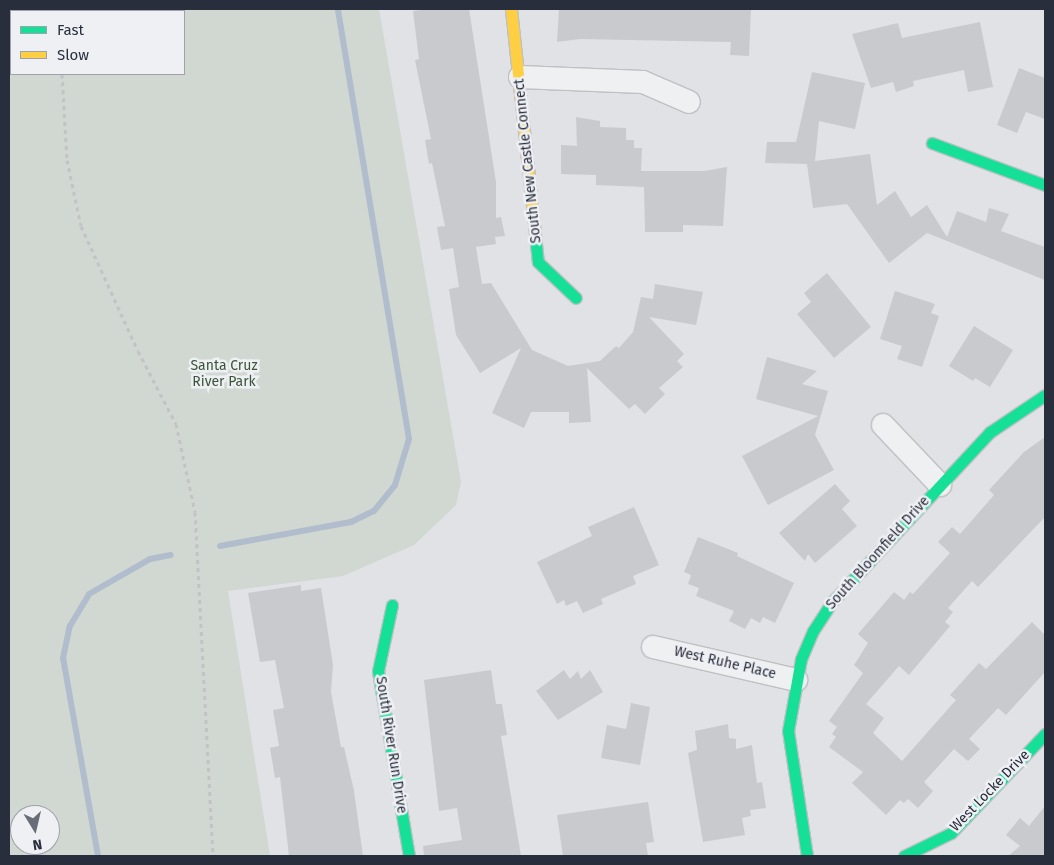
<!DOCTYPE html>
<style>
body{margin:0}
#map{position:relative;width:1054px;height:865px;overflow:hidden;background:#e0e2e5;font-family:"Fira Sans",sans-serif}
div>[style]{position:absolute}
.green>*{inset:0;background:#d0d8d1}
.stream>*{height:6px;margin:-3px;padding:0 3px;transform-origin:3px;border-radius:3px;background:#b1bccd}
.building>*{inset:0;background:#c9cacd}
.path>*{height:3px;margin-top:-1.5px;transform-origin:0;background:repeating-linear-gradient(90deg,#c2c3c7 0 4px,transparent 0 8px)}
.roads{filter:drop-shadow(1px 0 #bfc0c3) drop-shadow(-1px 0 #bfc0c3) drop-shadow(0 1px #bfc0c3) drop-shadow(0 -1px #bfc0c3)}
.street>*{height:22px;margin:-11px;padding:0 11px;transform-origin:11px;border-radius:11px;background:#eff0f2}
.fast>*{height:11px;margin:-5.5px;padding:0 5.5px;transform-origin:5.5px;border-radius:5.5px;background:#16e098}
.slow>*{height:11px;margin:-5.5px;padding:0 5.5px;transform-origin:5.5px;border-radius:5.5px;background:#ffcf43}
span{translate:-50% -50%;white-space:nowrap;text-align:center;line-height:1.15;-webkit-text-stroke:5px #eef0f4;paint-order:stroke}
.street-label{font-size:14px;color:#292e3c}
.park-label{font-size:14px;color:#3a5638}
.frame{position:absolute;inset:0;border:10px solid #292e3c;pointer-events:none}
.legend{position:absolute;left:10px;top:10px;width:175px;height:65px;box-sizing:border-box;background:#eef0f4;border:1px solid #9fa2aa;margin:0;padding:6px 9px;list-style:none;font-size:15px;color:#292e3c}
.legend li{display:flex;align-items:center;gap:10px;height:25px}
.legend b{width:25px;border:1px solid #9fa2aa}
.north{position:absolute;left:10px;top:805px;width:50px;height:50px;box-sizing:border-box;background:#eef0f4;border:1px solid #9fa2aa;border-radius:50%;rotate:171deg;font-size:14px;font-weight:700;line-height:20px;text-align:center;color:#292e3c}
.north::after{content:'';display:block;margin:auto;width:18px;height:22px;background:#696d77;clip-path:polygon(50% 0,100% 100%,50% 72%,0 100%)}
</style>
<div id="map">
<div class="green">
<i style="clip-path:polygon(evenodd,9px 9px,379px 9px,461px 482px,456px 505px,414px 545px,343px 576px,228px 591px,270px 856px,9px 856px,9px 9px,11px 11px,184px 11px,184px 74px,11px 74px,11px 11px,9px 9px,20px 815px,50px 815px,50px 845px,20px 845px,20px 815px)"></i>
</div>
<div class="stream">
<i style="left:220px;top:546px;width:133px;rotate:-10.4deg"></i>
<i style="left:351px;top:522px;width:25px;rotate:-26deg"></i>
<i style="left:374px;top:511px;width:33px;rotate:-51deg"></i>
<i style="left:395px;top:485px;width:48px;rotate:-73.1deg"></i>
<i style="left:409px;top:439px;width:436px;rotate:-99.4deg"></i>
<i style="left:98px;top:856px;width:201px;rotate:-100deg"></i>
<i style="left:63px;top:658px;width:33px;rotate:-78deg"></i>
<i style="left:70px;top:626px;width:37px;rotate:-59deg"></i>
<i style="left:89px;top:594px;width:70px;rotate:-29.8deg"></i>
<i style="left:150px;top:559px;width:21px;rotate:-11deg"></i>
</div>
<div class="building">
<i style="clip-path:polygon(429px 9px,469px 9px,496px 182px,496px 218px,501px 217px,505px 236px,495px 237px,496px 244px,476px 247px,482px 284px,491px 283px,532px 350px,568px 366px,600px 361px,616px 346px,619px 348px,633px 332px,641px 297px,653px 299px,655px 284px,703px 292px,696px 325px,649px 317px,684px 354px,677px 361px,683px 367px,659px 388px,665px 394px,645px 414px,635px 404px,629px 409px,587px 368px,591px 422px,569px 423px,569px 412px,531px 412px,524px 428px,492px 413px,521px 348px,480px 373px,456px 335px,449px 289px,459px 287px,453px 248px,441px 250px,437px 227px,445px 226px,432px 163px,429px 164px,425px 140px,431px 139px,415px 60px,419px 59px,413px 11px)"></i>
<i style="clip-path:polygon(559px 9px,751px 9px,749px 56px,730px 55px,731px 42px,580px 39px,557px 42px)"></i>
<i style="clip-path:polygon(980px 22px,993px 87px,968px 92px,964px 70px,913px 81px,914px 86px,896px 92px,893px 82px,871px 88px,852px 34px,898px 23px,902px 38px)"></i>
<i style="clip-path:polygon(1019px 68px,1045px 78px,1045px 119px,1026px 112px,1017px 133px,997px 125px)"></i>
<i style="clip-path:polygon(812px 72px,865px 83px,855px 129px,819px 121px,815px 161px,870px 154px,877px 205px,895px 191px,911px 217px,927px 205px,947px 237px,957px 211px,986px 222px,989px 208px,1009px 214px,1001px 231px,1045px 247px,1045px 280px,927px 233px,889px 263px,847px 204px,813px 208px,807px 164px,765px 163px,767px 142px,796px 142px)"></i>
<i style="clip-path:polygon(576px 117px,600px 121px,600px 127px,626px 128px,626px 140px,634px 140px,634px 148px,642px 148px,641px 171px,704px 171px,727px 167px,723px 226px,683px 225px,683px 232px,645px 232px,644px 187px,596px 185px,596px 175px,561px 174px,561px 145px,577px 146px)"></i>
<i style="clip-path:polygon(827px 273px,871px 327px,834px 358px,797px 314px,811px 302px,804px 293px)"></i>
<i style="clip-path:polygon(895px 291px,935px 304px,931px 313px,939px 316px,922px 367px,897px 359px,902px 346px,880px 339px)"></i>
<i style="clip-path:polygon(974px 326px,1013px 350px,990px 387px,975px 378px,973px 381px,949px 366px)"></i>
<i style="clip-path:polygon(767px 357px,817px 371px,802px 384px,828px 391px,815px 435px,834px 470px,768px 505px,742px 456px,818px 416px,756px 399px)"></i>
<i style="clip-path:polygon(1045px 437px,1045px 517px,978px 587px,972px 581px,948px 608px,953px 612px,945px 622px,950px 626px,909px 675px,899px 666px,866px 704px,884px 718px,873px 733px,902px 761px,956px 700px,950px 695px,979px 663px,986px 669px,1032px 622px,1045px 635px,1045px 672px,1006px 715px,998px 708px,969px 739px,980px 749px,968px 761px,954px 749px,924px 782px,933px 791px,918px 808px,908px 799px,904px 803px,900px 800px,886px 815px,852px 783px,863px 772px,829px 747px,836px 737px,832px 734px,837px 727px,829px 721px,863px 673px,854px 665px,868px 643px,858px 634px,894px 592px,904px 600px,910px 592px,913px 594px,950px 553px,938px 542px,952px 527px,960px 534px,994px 495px,989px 490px,1024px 452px)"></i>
<i style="clip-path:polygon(835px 484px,850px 501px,842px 509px,857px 526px,815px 563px,808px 554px,805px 561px,779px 533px)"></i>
<i style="clip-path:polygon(634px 507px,659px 565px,633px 576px,636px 584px,601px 599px,603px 604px,583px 613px,577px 601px,566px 606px,564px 600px,557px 604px,537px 562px,592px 536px,588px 527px)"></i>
<i style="clip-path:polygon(698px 537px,738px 553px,737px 556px,794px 583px,775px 623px,763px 617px,760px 623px,751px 618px,745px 629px,729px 621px,734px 611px,696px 596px,699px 588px,688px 584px,691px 575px,684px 572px)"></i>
<i style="clip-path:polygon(301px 585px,301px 591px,321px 588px,333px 665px,331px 692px,341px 747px,344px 747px,354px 791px,363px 856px,289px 856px,280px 777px,275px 778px,270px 748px,279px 746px,273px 710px,284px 708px,275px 660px,260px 662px,248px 593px)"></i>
<i style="clip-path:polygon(491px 670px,496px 704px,502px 704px,507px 735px,501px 736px,521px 856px,424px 856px,423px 846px,462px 840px,457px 808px,439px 811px,424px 680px)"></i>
<i style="clip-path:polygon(564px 670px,570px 679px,578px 671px,581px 679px,590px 670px,603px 692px,558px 720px,536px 691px)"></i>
<i style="clip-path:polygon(631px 703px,650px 707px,640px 765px,601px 758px,607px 725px,626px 729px)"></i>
<i style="clip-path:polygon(728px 724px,729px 738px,736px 739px,736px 749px,752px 745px,757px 783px,762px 782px,766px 808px,750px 810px,751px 816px,742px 818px,745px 835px,703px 842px,688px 753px,697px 750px,695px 731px)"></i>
<i style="clip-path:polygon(648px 802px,654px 842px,646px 843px,648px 856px,563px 856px,557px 815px)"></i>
<i style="clip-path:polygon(1045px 806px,1045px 856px,1008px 856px,1020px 846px,1006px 835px,1020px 818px,1029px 826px)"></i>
</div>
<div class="path">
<i style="left:58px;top:9px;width:2px;rotate:90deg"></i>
<i style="left:62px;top:74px;width:86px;rotate:86.7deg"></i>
<i style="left:67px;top:160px;width:67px;rotate:78deg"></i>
<i style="left:81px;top:226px;width:137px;rotate:65.5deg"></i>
<i style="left:138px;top:351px;width:82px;rotate:62.5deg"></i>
<i style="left:176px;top:424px;width:90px;rotate:77.8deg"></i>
<i style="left:195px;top:512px;width:344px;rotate:87deg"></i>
</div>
<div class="roads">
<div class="street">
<i style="left:520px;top:77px;width:123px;rotate:2.3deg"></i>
<i style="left:643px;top:82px;width:50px;rotate:23.5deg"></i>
<i style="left:883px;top:425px;width:83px;rotate:46.5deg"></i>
<i style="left:653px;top:647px;width:147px;rotate:13deg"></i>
</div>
<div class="fast">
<i style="left:932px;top:143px;width:121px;rotate:20.4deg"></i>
<i style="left:534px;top:225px;width:37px;rotate:84deg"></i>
<i style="left:538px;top:262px;width:52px;rotate:43.5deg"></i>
<i style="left:392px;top:605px;width:67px;rotate:102deg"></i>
<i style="left:378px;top:671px;width:188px;rotate:80.5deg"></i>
<i style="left:807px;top:856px;width:126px;rotate:-98.6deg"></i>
<i style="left:788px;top:731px;width:73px;rotate:-79.8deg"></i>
<i style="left:801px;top:659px;width:30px;rotate:-67deg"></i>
<i style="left:813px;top:631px;width:35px;rotate:-57deg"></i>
<i style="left:832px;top:602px;width:232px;rotate:-47.1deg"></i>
<i style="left:990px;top:432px;width:66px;rotate:-33.9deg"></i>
<i style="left:904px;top:856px;width:52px;rotate:-26.1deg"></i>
<i style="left:951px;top:833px;width:137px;rotate:-46.5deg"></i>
</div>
<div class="slow">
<i style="left:511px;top:9px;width:217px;rotate:83.9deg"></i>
</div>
</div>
<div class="street-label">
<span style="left:528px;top:161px;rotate:-96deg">South New Castle Connect</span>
<span style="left:878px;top:553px;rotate:-48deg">South Bloomfield Drive</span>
<span style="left:725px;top:663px;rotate:13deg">West Ruhe Place</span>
<span style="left:391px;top:745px;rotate:81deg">South River Run Drive</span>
<span style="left:990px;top:791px;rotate:-46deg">West Locke Drive</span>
</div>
<div class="park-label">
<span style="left:224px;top:374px">Santa Cruz<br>River Park</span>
</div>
<div class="frame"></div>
<ul class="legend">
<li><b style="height:6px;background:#16e098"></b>Fast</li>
<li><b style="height:6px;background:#ffcf43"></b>Slow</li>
</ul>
<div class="north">N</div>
</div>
